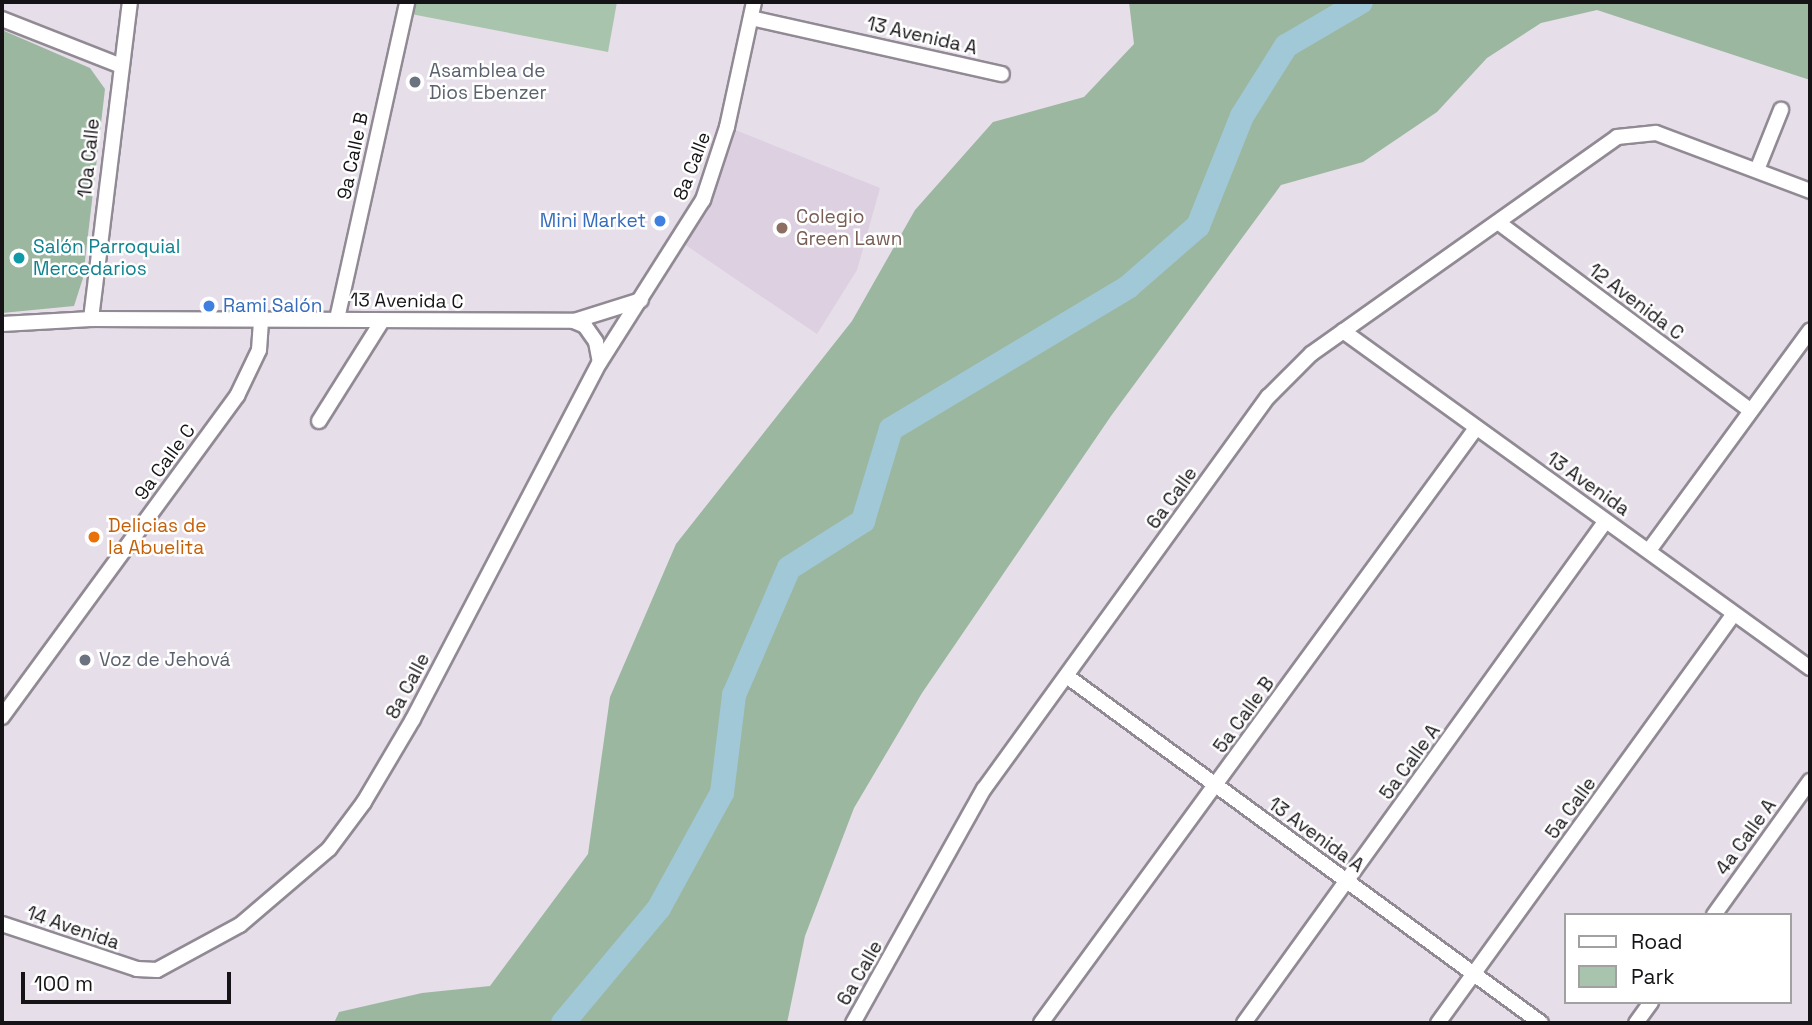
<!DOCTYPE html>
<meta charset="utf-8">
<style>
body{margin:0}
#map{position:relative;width:1812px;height:1025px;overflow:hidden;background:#e6dee9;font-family:"Space Grotesk",sans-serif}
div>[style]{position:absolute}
.built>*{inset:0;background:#dcd0e1}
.green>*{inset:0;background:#a9c4ad}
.forest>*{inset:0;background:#9bb79f}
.river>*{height:24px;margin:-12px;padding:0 12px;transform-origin:12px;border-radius:12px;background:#a1c8d7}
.roads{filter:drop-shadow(2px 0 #918a94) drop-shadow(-2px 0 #918a94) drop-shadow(0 2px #918a94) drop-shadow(0 -2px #918a94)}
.minor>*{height:14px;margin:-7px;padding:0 7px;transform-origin:7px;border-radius:7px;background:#fff}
.dots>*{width:19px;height:19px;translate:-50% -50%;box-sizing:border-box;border:4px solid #fff;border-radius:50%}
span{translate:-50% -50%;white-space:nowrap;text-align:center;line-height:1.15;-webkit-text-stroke:5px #fff;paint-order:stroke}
.street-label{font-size:19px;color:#161317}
.worship-label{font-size:19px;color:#5b616d}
.left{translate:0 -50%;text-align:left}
.education-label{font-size:19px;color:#785e54}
.shop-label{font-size:19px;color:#366cbe}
.right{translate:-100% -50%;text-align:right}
.culture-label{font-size:19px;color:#0d838f}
.food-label{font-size:19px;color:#c56008}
.frame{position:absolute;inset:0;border:4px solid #161317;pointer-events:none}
.legend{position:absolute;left:1564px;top:913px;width:228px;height:91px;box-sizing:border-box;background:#fff;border:2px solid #a2a1a2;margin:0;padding:9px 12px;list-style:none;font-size:21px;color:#161317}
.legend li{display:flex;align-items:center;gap:14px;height:35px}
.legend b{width:35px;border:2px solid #a2a1a2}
.scale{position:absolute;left:21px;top:972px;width:210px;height:32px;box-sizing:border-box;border:4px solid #161317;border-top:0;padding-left:9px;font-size:21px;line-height:24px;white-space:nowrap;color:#161317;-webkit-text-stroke:5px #fff;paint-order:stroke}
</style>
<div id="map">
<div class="built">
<i style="clip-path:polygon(733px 129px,880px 188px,857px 270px,817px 334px,684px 244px,707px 213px)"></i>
</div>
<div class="green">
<i style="clip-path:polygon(413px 2px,617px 2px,608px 52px,411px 14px)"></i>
</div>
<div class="forest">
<i style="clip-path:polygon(1129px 2px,1810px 2px,1810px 80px,1597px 10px,1541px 23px,1487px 58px,1437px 112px,1363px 162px,1281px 185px,1111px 416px,922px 693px,854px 808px,805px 936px,787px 1023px,334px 1023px,339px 1012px,422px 993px,490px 986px,588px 854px,610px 697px,676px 544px,852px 321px,915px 210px,993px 122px,1084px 97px,1134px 44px)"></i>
<i style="clip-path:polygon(2px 30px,90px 68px,105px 89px,83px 278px,74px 306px,2px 313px)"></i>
</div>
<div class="river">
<i style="left:563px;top:1023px;width:150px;rotate:-50.1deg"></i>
<i style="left:659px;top:908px;width:131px;rotate:-61.3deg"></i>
<i style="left:722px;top:793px;width:99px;rotate:-83deg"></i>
<i style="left:734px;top:695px;width:138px;rotate:-66.6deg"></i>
<i style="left:789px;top:568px;width:88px;rotate:-32.4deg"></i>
<i style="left:863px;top:521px;width:96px;rotate:-73.1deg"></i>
<i style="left:891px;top:429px;width:276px;rotate:-30.9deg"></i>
<i style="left:1128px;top:287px;width:93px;rotate:-41.1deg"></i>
<i style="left:1198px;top:226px;width:118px;rotate:-68.2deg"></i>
<i style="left:1242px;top:116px;width:83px;rotate:-57.8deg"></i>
<i style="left:1286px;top:46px;width:87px;rotate:-30.4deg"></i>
</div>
<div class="roads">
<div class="minor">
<i style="left:751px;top:18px;width:257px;rotate:12.6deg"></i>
<i style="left:2px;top:19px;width:126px;rotate:21.5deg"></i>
<i style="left:1757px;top:170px;width:65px;rotate:-68.2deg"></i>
<i style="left:1499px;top:223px;width:314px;rotate:36.7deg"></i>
<i style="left:91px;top:319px;width:319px;rotate:-83deg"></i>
<i style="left:337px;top:319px;width:325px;rotate:-77.5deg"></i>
<i style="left:574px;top:321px;width:12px;rotate:24deg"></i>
<i style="left:585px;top:326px;width:19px;rotate:55deg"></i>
<i style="left:596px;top:342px;width:20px;rotate:79deg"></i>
<i style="left:2px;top:324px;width:89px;rotate:-3.2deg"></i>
<i style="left:91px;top:319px;width:483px;rotate:0.2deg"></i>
<i style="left:574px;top:321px;width:70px;rotate:-17.4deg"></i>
<i style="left:1343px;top:331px;width:576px;rotate:35.82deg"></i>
<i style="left:319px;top:421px;width:118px;rotate:-57.8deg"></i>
<i style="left:1650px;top:549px;width:271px;rotate:-53.8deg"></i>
<i style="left:1068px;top:677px;width:586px;rotate:36.19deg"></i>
<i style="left:2px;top:717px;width:398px;rotate:-53.8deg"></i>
<i style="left:237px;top:396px;width:51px;rotate:-64.4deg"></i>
<i style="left:259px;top:350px;width:30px;rotate:-86deg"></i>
<i style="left:1714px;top:915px;width:165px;rotate:-54.4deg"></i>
<i style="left:2px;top:924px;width:142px;rotate:18.4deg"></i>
<i style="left:137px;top:969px;width:20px;rotate:3deg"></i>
<i style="left:157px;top:970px;width:94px;rotate:-28.5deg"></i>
<i style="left:240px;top:925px;width:117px;rotate:-40.5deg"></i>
<i style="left:329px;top:849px;width:59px;rotate:-53.3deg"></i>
<i style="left:364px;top:802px;width:96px;rotate:-59.4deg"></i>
<i style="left:413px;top:719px;width:403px;rotate:-62.4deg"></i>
<i style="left:600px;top:362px;width:192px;rotate:-57.6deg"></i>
<i style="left:703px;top:200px;width:77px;rotate:-71.8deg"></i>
<i style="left:727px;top:127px;width:128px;rotate:-77.8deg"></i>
<i style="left:853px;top:1023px;width:268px;rotate:-60.8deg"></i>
<i style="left:984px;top:789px;width:485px;rotate:-54.1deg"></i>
<i style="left:1269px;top:396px;width:59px;rotate:-45deg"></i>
<i style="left:1311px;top:354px;width:375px;rotate:-35.3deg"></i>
<i style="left:1617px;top:137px;width:39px;rotate:-6deg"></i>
<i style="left:1656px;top:133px;width:165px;rotate:20.6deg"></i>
<i style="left:1041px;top:1023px;width:737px;rotate:-53.83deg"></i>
<i style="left:1244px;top:1023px;width:618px;rotate:-54.23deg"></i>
<i style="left:1438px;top:1023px;width:503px;rotate:-54.13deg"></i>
<i style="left:1636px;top:1023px;width:26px;rotate:-54deg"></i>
</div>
</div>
<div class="dots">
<i style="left:415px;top:82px;background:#6b7280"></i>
<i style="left:660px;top:221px;background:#3f7fe0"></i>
<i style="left:782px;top:228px;background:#8d6e63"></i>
<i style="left:19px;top:258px;background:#0f9aa8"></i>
<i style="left:209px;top:306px;background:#3f7fe0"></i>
<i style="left:94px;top:537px;background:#e8710a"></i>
<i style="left:85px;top:660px;background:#6b7280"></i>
</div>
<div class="street-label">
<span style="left:922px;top:36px;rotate:13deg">13 Avenida A</span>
<span style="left:353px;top:156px;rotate:-78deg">9a Calle B</span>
<span style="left:89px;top:158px;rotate:-84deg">10a Calle</span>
<span style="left:692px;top:166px;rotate:-69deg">8a Calle</span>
<span style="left:407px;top:301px;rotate:1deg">13 Avenida C</span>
<span style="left:1636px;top:302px;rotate:37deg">12 Avenida C</span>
<span style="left:165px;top:462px;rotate:-54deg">9a Calle C</span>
<span style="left:1588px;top:484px;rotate:35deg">13 Avenida</span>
<span style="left:1172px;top:498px;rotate:-54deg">6a Calle</span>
<span style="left:408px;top:686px;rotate:-62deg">8a Calle</span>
<span style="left:1244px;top:715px;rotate:-54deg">5a Calle B</span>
<span style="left:1410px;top:762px;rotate:-54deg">5a Calle A</span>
<span style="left:1571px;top:808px;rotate:-54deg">5a Calle</span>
<span style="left:1316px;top:835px;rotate:36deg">13 Avenida A</span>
<span style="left:1746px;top:837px;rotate:-54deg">4a Calle A</span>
<span style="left:73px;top:928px;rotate:19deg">14 Avenida</span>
<span style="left:860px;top:973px;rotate:-60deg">6a Calle</span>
</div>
<div class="worship-label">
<span class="left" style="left:429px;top:82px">Asamblea de<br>Dios Ebenzer</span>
<span class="left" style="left:99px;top:660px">Voz de Jehová</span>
</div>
<div class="education-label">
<span class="left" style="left:796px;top:228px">Colegio<br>Green Lawn</span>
</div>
<div class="shop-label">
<span class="right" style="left:646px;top:221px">Mini Market</span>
<span class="left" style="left:223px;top:306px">Rami Salón</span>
</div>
<div class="culture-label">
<span class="left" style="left:33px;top:258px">Salón Parroquial<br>Mercedarios</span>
</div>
<div class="food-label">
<span class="left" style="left:108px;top:537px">Delicias de<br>la Abuelita</span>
</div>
<div class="frame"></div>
<ul class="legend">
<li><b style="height:9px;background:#fff"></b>Road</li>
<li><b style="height:19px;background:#a9c4ad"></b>Park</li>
</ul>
<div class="scale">100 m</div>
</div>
